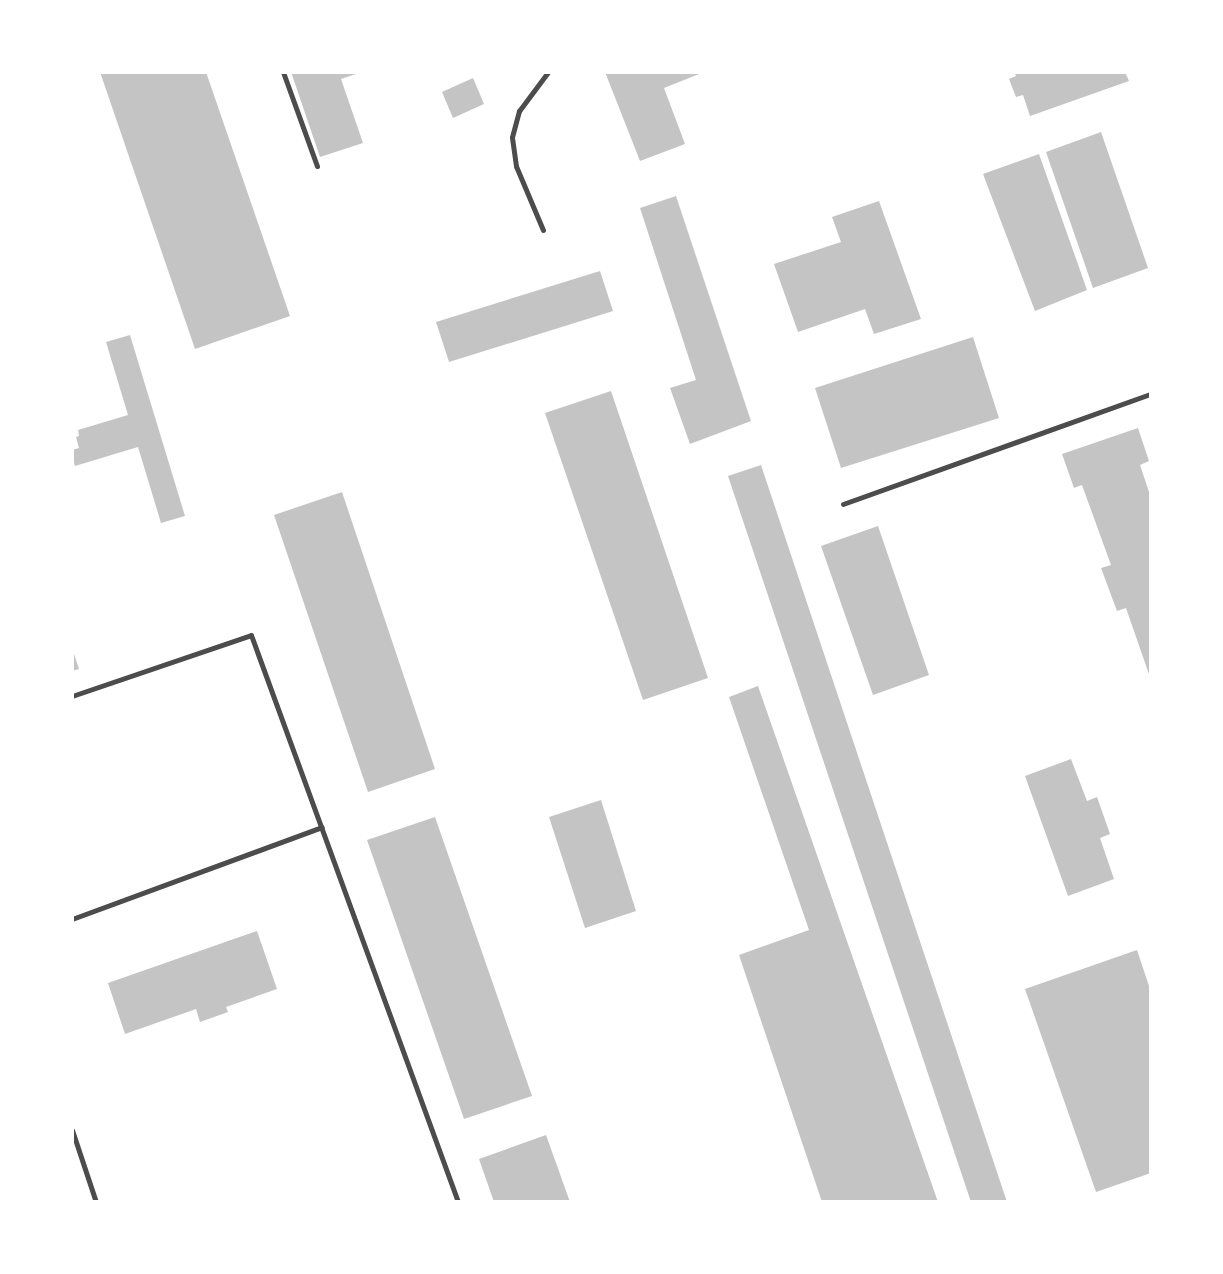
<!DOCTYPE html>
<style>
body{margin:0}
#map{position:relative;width:1223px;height:1274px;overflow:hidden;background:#fff;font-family:"Work Sans",sans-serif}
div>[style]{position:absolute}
.building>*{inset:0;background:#c4c4c4}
.service>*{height:5px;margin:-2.5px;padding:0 2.5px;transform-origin:2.5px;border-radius:2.5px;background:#4c4c4c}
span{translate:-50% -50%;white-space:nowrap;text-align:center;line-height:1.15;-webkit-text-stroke:6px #fff;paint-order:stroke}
.frame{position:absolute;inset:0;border:74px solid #fff;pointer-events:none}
</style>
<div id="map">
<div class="building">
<i style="clip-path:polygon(100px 72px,206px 72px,290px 316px,195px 349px)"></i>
<i style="clip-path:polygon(291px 72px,362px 72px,341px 79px,363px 143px,320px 157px)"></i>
<i style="clip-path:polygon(605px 72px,704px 72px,664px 88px,685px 144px,640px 161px)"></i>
<i style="clip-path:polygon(1014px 72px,1125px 72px,1129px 81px,1030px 116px,1023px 95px,1016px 97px,1009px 79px,1016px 76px)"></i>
<i style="clip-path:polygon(473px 78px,484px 104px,453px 118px,442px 92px)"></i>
<i style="clip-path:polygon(1101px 132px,1148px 268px,1093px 288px,1046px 152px)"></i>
<i style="clip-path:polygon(1039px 154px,1087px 290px,1035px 311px,983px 174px)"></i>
<i style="clip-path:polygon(676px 196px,751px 421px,690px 444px,670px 388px,696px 380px,640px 208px)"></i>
<i style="clip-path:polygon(879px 201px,921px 319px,874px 334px,865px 309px,798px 332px,774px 264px,841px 242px,832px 217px)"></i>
<i style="clip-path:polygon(600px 271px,613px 311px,449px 362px,436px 322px)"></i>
<i style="clip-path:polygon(130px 335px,185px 516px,161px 523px,138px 447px,75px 466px,72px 456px,72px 450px,79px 448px,76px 437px,79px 436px,78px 430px,128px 415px,106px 342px)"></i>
<i style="clip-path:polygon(973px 337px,999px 418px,841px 468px,815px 388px)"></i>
<i style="clip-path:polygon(611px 391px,708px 678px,643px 700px,545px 413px)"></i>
<i style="clip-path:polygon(1138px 428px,1149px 461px,1140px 465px,1151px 498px,1151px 680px,1126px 608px,1117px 611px,1101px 568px,1111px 565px,1082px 485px,1074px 488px,1062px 454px)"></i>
<i style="clip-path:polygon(761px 465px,1007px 1202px,971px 1202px,728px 476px)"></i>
<i style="clip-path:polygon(342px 492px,435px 769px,368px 792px,274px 515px)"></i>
<i style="clip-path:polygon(878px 526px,929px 675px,873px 695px,821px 546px)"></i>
<i style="clip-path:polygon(72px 648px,79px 669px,72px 671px)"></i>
<i style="clip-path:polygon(758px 686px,938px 1202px,822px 1202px,739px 955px,809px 930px,729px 697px)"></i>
<i style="clip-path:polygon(1071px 759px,1087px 801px,1097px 797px,1110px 834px,1100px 838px,1114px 879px,1068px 896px,1025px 776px)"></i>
<i style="clip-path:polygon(601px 800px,636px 911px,585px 928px,549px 817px)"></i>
<i style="clip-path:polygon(435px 817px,532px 1096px,464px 1119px,367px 840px)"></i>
<i style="clip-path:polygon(257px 931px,277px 989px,226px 1007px,228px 1012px,200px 1022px,196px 1009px,125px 1034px,108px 983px)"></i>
<i style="clip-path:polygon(1137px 950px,1151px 992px,1151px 1173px,1096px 1192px,1025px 989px)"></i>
<i style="clip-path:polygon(546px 1135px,570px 1202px,494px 1202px,479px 1159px)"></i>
</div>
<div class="service">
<i style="left:283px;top:72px;width:100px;rotate:70.1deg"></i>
<i style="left:543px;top:230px;width:69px;rotate:-112.9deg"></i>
<i style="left:516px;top:166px;width:29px;rotate:-98deg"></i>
<i style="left:512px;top:137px;width:27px;rotate:-75deg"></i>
<i style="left:519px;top:111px;width:49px;rotate:-53.4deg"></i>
<i style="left:843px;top:504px;width:327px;rotate:-19.7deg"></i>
<i style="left:72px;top:696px;width:189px;rotate:-18.8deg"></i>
<i style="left:251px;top:635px;width:604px;rotate:69.94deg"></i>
<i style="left:72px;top:919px;width:266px;rotate:-20.2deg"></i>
<i style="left:72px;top:1130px;width:76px;rotate:71.6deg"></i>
</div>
<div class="frame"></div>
</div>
